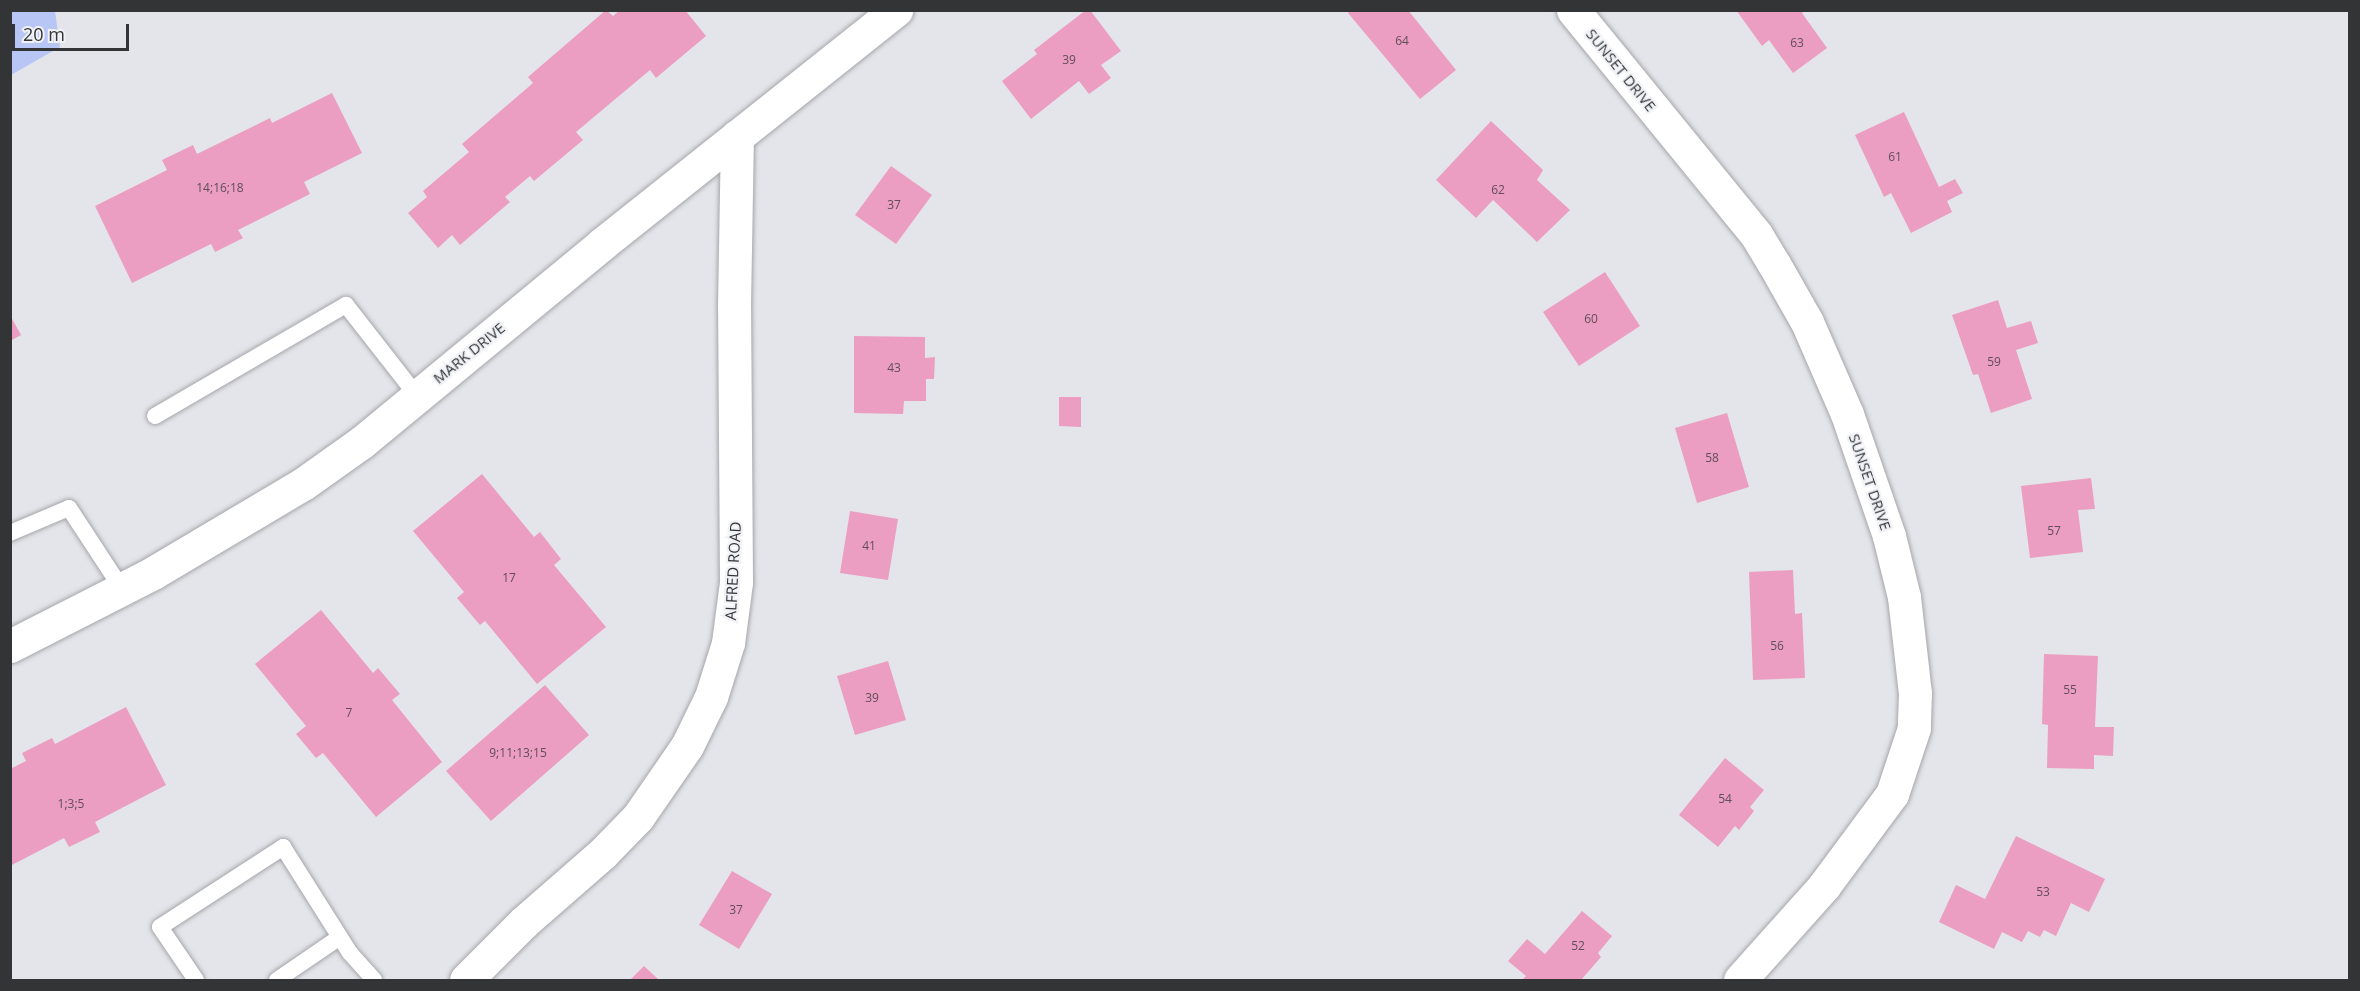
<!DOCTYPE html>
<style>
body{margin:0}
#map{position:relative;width:2360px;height:991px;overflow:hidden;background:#e4e5ea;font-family:"Open Sans",sans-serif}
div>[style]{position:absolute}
.green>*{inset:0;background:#b8c6f5}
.building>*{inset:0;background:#eb9ec1}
.roads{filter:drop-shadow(0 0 2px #a5a6ab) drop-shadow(0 0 2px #a5a6ab)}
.service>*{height:16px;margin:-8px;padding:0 8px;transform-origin:8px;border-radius:8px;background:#fff}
.minor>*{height:33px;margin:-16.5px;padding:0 16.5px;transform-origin:16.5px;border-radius:16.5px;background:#fff}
span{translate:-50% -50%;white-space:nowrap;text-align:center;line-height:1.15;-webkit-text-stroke:4.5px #f1f2f7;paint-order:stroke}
.number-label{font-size:12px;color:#614e59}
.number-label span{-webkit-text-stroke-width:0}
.street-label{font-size:15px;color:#333436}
.frame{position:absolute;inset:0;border:12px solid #333436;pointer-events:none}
.scale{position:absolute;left:12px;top:24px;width:117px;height:27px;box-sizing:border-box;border:3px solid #333436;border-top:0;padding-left:8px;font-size:18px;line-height:21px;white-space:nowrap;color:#333436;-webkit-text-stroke:4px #f1f2f7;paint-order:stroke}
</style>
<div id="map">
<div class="green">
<div style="clip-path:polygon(11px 10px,55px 11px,60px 47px,11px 75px)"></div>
</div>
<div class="building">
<div style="clip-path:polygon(606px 10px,613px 16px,620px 10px,685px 10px,706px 36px,656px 78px,650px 70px,576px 132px,583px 140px,534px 181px,530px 176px,505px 197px,510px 202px,460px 245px,452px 235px,438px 248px,408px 213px,427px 197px,423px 191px,469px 152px,462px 144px,533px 83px,528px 77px)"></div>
<div style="clip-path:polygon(1086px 10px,1090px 10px,1121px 51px,1101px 65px,1111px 78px,1089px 94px,1079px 81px,1031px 119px,1002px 81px,1037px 54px,1034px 50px)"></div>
<div style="clip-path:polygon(1351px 10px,1408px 10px,1456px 70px,1420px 99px,1348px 13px)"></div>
<div style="clip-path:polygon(1736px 10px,1805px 10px,1802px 13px,1827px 48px,1793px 73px,1769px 40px,1762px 46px)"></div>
<div style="clip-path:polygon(332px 93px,362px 153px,304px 182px,310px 194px,238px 230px,243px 238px,215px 252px,211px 244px,132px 283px,95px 206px,167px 170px,162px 160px,193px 145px,197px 154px,270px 118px,272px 123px)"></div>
<div style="clip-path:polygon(1904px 112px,1939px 187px,1955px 179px,1963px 193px,1947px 201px,1952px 212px,1911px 233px,1891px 193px,1884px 197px,1855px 135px)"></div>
<div style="clip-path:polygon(1491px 121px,1543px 170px,1537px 180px,1570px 210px,1537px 242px,1493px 200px,1476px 218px,1436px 180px)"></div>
<div style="clip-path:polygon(891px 166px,932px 195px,896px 244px,855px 215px)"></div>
<div style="clip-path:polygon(1605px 272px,1640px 326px,1579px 366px,1543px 312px)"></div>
<div style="clip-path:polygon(1998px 300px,2007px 328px,2031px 321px,2038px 343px,2016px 350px,2032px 399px,1991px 413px,1978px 374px,1973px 375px,1952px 315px)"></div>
<div style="clip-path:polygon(10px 315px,21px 335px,10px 341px)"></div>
<div style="clip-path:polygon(854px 336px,925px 337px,925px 358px,935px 357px,934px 379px,926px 379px,926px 401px,904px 401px,903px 414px,854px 413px)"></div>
<div style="clip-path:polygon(1059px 397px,1081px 397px,1081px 427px,1059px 426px)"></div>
<div style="clip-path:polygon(1727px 413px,1749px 487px,1697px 503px,1675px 428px)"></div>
<div style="clip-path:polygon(482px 474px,534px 537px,540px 532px,561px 559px,554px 565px,606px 627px,537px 684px,485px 621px,480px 625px,457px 598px,464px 592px,413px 531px)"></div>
<div style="clip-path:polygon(2091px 478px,2095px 509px,2078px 510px,2083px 552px,2030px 558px,2021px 486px)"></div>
<div style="clip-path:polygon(850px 511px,898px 519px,888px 580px,840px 573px)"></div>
<div style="clip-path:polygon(1793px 570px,1795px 614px,1802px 613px,1805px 678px,1753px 680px,1749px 572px)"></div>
<div style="clip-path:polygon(321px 610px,373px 673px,378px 668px,400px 694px,392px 700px,442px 762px,376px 817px,323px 753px,316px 758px,296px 734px,306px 726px,255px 664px)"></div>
<div style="clip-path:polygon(2044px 654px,2098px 656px,2095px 727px,2114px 727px,2113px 756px,2094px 755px,2094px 769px,2047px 768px,2048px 725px,2042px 724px)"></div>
<div style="clip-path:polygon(888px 661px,906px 720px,855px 735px,837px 676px)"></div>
<div style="clip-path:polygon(545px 685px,589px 735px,491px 821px,446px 771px)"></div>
<div style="clip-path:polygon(126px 707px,166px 785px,95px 822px,100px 832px,69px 847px,64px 838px,10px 866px,10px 769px,26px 761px,22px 753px,52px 738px,55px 744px)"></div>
<div style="clip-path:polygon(1725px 758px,1764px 790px,1750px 807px,1754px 811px,1739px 830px,1735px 826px,1718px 847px,1679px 815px)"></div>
<div style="clip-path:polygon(2016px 836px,2105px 879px,2089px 912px,2071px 903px,2056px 936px,2044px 930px,2040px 937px,2028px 931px,2022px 942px,2002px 932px,1994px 949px,1939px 922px,1956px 885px,1985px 899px)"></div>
<div style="clip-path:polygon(732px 871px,772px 894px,739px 949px,699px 925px)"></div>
<div style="clip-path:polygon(1582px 911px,1612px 936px,1598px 953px,1601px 957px,1581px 980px,1522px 980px,1526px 976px,1508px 961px,1527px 939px,1545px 954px)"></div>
<div style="clip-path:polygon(644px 966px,659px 980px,630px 980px)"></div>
</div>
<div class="roads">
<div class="service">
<div style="left:155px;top:416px;width:221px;rotate:-30.2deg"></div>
<div style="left:346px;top:305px;width:115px;rotate:52deg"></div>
<div style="left:10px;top:533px;width:64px;rotate:-23deg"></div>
<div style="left:69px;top:508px;width:97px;rotate:56.8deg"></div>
<div style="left:196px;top:980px;width:64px;rotate:-124.2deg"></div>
<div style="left:160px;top:927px;width:147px;rotate:-33deg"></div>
<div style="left:283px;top:847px;width:125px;rotate:57.7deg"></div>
<div style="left:350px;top:953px;width:36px;rotate:48deg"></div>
<div style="left:277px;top:980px;width:76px;rotate:-34.3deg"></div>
</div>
<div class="minor">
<div style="left:1573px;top:10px;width:291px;rotate:50.8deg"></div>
<div style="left:1757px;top:236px;width:33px;rotate:59deg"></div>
<div style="left:1774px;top:264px;width:67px;rotate:60.4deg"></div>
<div style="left:1807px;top:322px;width:100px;rotate:66.5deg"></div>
<div style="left:1847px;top:414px;width:129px;rotate:71deg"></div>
<div style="left:1889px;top:536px;width:63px;rotate:76.2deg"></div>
<div style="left:1904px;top:597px;width:97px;rotate:83.5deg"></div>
<div style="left:1915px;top:693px;width:35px;rotate:92deg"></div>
<div style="left:1914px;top:728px;width:70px;rotate:108.4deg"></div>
<div style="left:1892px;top:794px;width:114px;rotate:126.5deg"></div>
<div style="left:1824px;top:886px;width:126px;rotate:131.8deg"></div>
<div style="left:10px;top:646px;width:161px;rotate:-27deg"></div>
<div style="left:153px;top:573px;width:174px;rotate:-30.7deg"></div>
<div style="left:303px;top:484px;width:72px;rotate:-35.4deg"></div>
<div style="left:362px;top:442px;width:311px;rotate:-39.5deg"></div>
<div style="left:602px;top:244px;width:376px;rotate:-38.5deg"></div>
<div style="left:466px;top:980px;width:82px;rotate:-45deg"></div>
<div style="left:524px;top:922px;width:103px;rotate:-41.1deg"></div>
<div style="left:602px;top:854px;width:52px;rotate:-45.8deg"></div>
<div style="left:638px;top:817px;width:86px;rotate:-55.4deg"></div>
<div style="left:687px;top:746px;width:55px;rotate:-63.9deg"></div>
<div style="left:711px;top:697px;width:57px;rotate:-72.5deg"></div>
<div style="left:728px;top:643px;width:62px;rotate:-82.5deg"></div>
<div style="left:736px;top:582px;width:276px;rotate:-90.4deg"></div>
<div style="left:734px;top:306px;width:170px;rotate:-89deg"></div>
</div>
</div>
<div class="number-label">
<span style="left:1402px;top:41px">64</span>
<span style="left:1797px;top:43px">63</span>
<span style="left:1069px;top:60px">39</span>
<span style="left:1895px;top:157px">61</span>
<span style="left:220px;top:188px">14;16;18</span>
<span style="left:1498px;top:190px">62</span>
<span style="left:894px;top:205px">37</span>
<span style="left:1591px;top:319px">60</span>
<span style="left:1994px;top:362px">59</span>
<span style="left:894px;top:368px">43</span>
<span style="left:1712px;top:458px">58</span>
<span style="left:2054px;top:531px">57</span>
<span style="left:869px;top:546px">41</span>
<span style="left:509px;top:578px">17</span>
<span style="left:1777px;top:646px">56</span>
<span style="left:2070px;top:690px">55</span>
<span style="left:872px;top:698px">39</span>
<span style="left:349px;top:713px">7</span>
<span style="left:518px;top:753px">9;11;13;15</span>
<span style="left:1725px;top:799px">54</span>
<span style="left:71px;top:804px">1;3;5</span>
<span style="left:2043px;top:892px">53</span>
<span style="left:736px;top:910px">37</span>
<span style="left:1578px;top:946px">52</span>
</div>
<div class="street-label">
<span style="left:1621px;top:70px;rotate:51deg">SUNSET DRIVE</span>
<span style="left:469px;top:353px;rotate:-39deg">MARK DRIVE</span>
<span style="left:1870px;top:482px;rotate:71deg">SUNSET DRIVE</span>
<span style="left:733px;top:571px;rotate:-87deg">ALFRED ROAD</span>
</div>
<div class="frame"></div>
<div class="scale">20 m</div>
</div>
